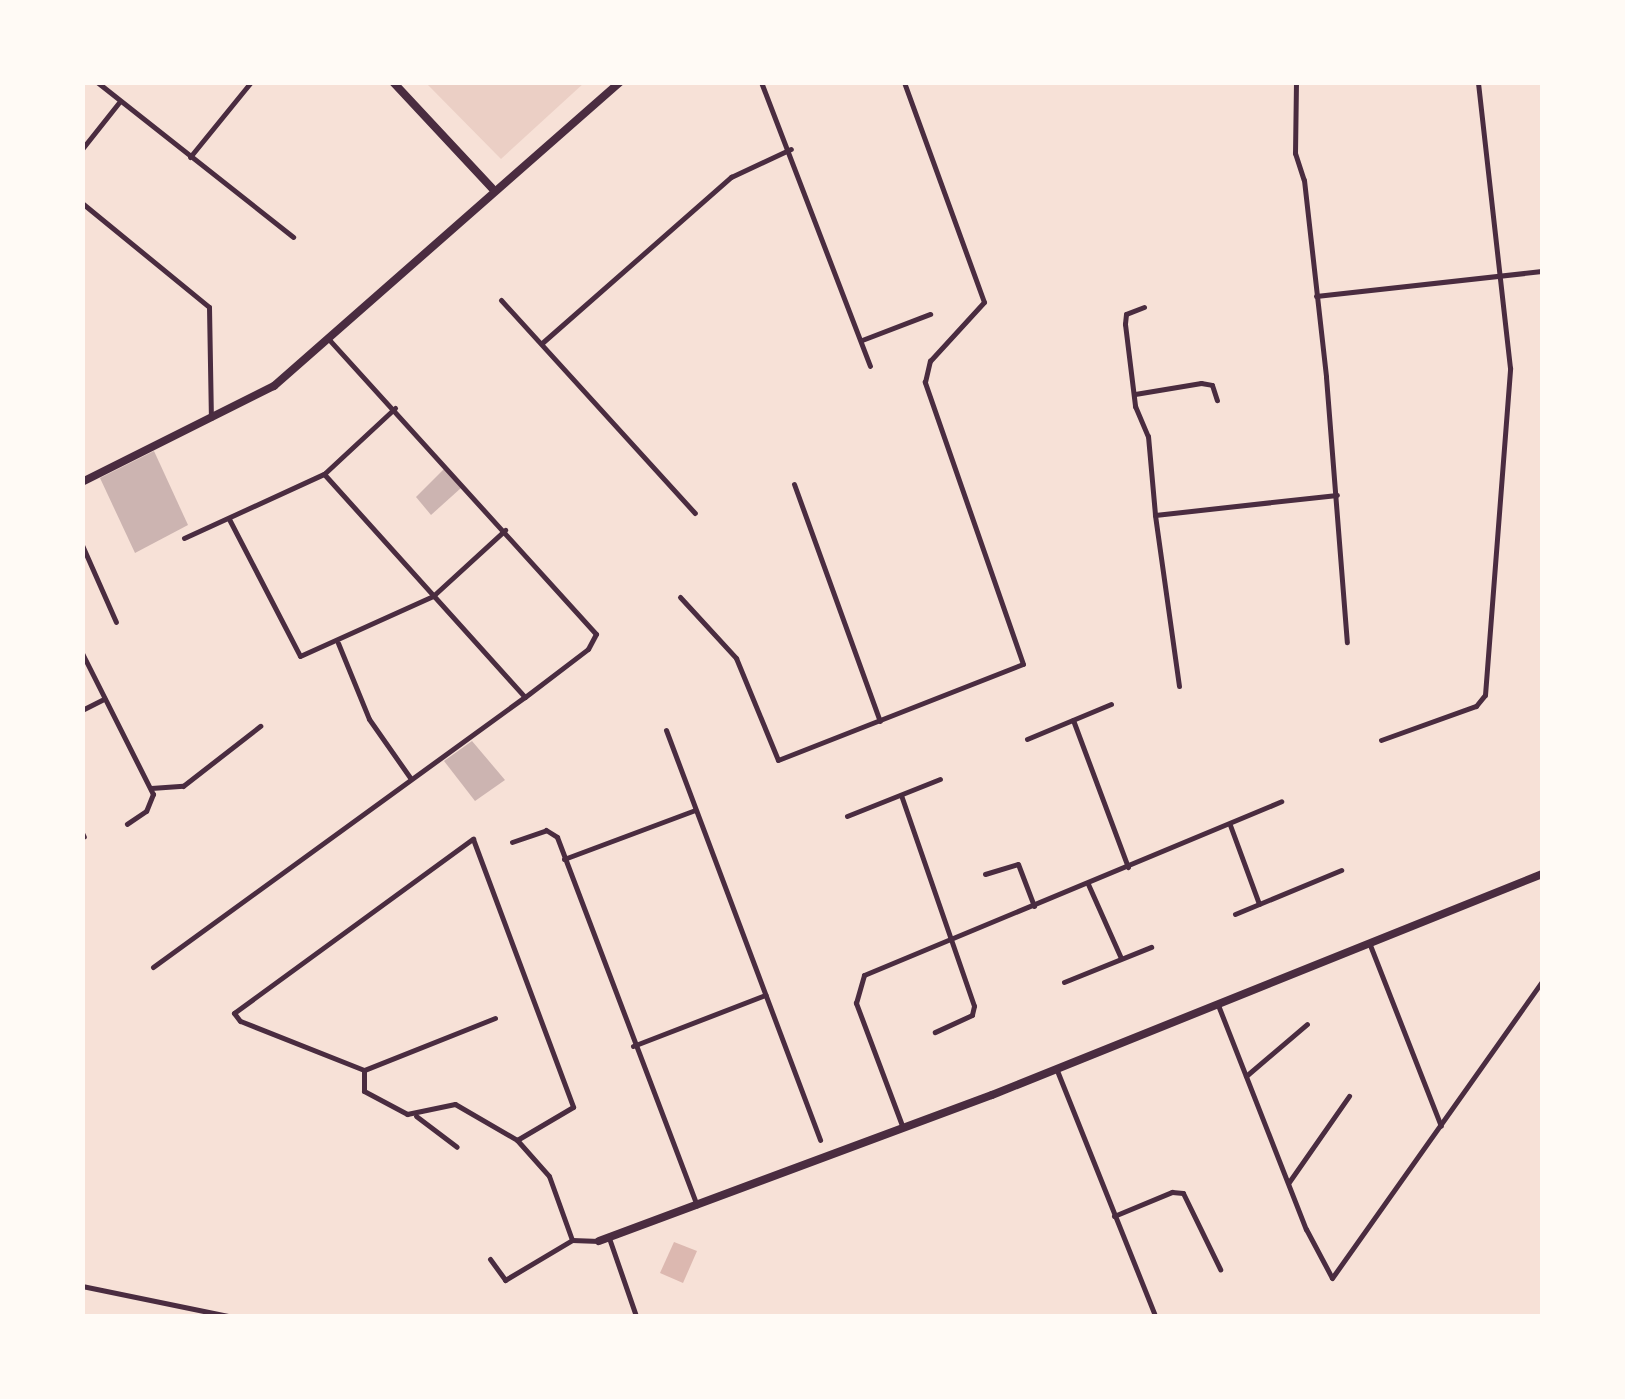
<!DOCTYPE html>
<style>
body{margin:0}
#map{position:relative;width:1625px;height:1399px;overflow:hidden;background:#f7e1d7;font-family:"Fira Sans Condensed",sans-serif}
div>[style]{position:absolute}
.green>*{inset:0;background:#ebcfc5}
.water>*{inset:0;background:#dcb8b0}
.building>*{inset:0;background:#ccb4b1}
.minor>*{height:5px;margin:-2.5px;padding:0 2.5px;transform-origin:2.5px;border-radius:2.5px;background:#4a2c40}
.secondary>*{height:8px;margin:-4px;padding:0 4px;transform-origin:4px;border-radius:4px;background:#4a2c40}
span{translate:-50% -50%;white-space:nowrap;text-align:center;line-height:1.15;-webkit-text-stroke:8px #fffaf5;paint-order:stroke}
.frame{position:absolute;inset:0;border:85px solid #fffaf5;pointer-events:none}
</style>
<div id="map">
<div class="green">
<div style="clip-path:polygon(426px 83px,584px 83px,501px 159px)"></div>
</div>
<div class="water">
<div style="clip-path:polygon(674px 1242px,697px 1251px,683px 1283px,660px 1273px)"></div>
</div>
<div class="building">
<div style="clip-path:polygon(154px 451px,188px 525px,135px 553px,100px 478px)"></div>
<div style="clip-path:polygon(444px 469px,461px 488px,431px 515px,416px 497px)"></div>
<div style="clip-path:polygon(472px 741px,505px 780px,475px 801px,444px 761px)"></div>
</div>
<div class="minor">
<div style="left:97px;top:82px;width:250px;rotate:38.3deg"></div>
<div style="left:761px;top:82px;width:304px;rotate:69deg"></div>
<div style="left:1296px;top:82px;width:71px;rotate:90.8deg"></div>
<div style="left:1295px;top:153px;width:28px;rotate:72deg"></div>
<div style="left:1304px;top:180px;width:198px;rotate:83.6deg"></div>
<div style="left:1326px;top:377px;width:266px;rotate:85.5deg"></div>
<div style="left:82px;top:149px;width:61px;rotate:-51.6deg"></div>
<div style="left:190px;top:157px;width:97px;rotate:-50.9deg"></div>
<div style="left:82px;top:203px;width:164px;rotate:39.3deg"></div>
<div style="left:209px;top:307px;width:111px;rotate:89deg"></div>
<div style="left:1316px;top:296px;width:227px;rotate:-6.3deg"></div>
<div style="left:501px;top:300px;width:288px;rotate:47.7deg"></div>
<div style="left:1144px;top:307px;width:19px;rotate:159deg"></div>
<div style="left:1126px;top:314px;width:10px;rotate:96deg"></div>
<div style="left:1125px;top:324px;width:83px;rotate:83deg"></div>
<div style="left:1135px;top:406px;width:33px;rotate:67deg"></div>
<div style="left:1148px;top:436px;width:79px;rotate:84.9deg"></div>
<div style="left:862px;top:340px;width:73px;rotate:-20.9deg"></div>
<div style="left:542px;top:343px;width:252px;rotate:-41.3deg"></div>
<div style="left:731px;top:177px;width:66px;rotate:-25deg"></div>
<div style="left:1135px;top:394px;width:67px;rotate:-9.5deg"></div>
<div style="left:1201px;top:383px;width:11px;rotate:10deg"></div>
<div style="left:1212px;top:385px;width:16px;rotate:72deg"></div>
<div style="left:324px;top:474px;width:300px;rotate:48deg"></div>
<div style="left:794px;top:484px;width:252px;rotate:70.1deg"></div>
<div style="left:229px;top:519px;width:154px;rotate:62.6deg"></div>
<div style="left:300px;top:656px;width:146px;rotate:-24.3deg"></div>
<div style="left:433px;top:596px;width:98px;rotate:-42.5deg"></div>
<div style="left:184px;top:538px;width:154px;rotate:-24.6deg"></div>
<div style="left:324px;top:474px;width:97px;rotate:-42.9deg"></div>
<div style="left:82px;top:545px;width:84px;rotate:66.2deg"></div>
<div style="left:680px;top:597px;width:83px;rotate:47.4deg"></div>
<div style="left:736px;top:658px;width:110px;rotate:67.6deg"></div>
<div style="left:778px;top:760px;width:263px;rotate:-21.4deg"></div>
<div style="left:1023px;top:664px;width:299px;rotate:-109.2deg"></div>
<div style="left:925px;top:382px;width:22px;rotate:-77deg"></div>
<div style="left:930px;top:361px;width:80px;rotate:-47.5deg"></div>
<div style="left:984px;top:302px;width:234px;rotate:-110deg"></div>
<div style="left:338px;top:643px;width:82px;rotate:67.8deg"></div>
<div style="left:369px;top:719px;width:73px;rotate:55deg"></div>
<div style="left:82px;top:653px;width:158px;rotate:63.3deg"></div>
<div style="left:153px;top:794px;width:18px;rotate:112deg"></div>
<div style="left:146px;top:811px;width:23px;rotate:146deg"></div>
<div style="left:1179px;top:686px;width:173px;rotate:-98deg"></div>
<div style="left:1155px;top:515px;width:183px;rotate:-6.3deg"></div>
<div style="left:82px;top:710px;width:25px;rotate:-27deg"></div>
<div style="left:1073px;top:720px;width:157px;rotate:69.5deg"></div>
<div style="left:666px;top:730px;width:438px;rotate:69.4deg"></div>
<div style="left:1027px;top:739px;width:91px;rotate:-22.6deg"></div>
<div style="left:1381px;top:740px;width:101px;rotate:-19.7deg"></div>
<div style="left:1476px;top:706px;width:14px;rotate:-51deg"></div>
<div style="left:1485px;top:695px;width:328px;rotate:-85.6deg"></div>
<div style="left:1510px;top:368px;width:288px;rotate:-96.4deg"></div>
<div style="left:151px;top:788px;width:32px;rotate:-4deg"></div>
<div style="left:183px;top:786px;width:98px;rotate:-37.9deg"></div>
<div style="left:901px;top:795px;width:223px;rotate:70.9deg"></div>
<div style="left:974px;top:1006px;width:9px;rotate:103deg"></div>
<div style="left:972px;top:1015px;width:41px;rotate:155.3deg"></div>
<div style="left:847px;top:816px;width:100px;rotate:-21.7deg"></div>
<div style="left:1230px;top:825px;width:84px;rotate:69.8deg"></div>
<div style="left:82px;top:833px;width:4px;rotate:63deg"></div>
<div style="left:512px;top:842px;width:36px;rotate:-19deg"></div>
<div style="left:546px;top:830px;width:13px;rotate:32deg"></div>
<div style="left:557px;top:837px;width:394px;rotate:69.2deg"></div>
<div style="left:564px;top:859px;width:140px;rotate:-20.5deg"></div>
<div style="left:985px;top:874px;width:34px;rotate:-17deg"></div>
<div style="left:1018px;top:864px;width:45px;rotate:69.1deg"></div>
<div style="left:1088px;top:884px;width:81px;rotate:66deg"></div>
<div style="left:1235px;top:914px;width:115px;rotate:-22.5deg"></div>
<div style="left:1370px;top:945px;width:194px;rotate:68.6deg"></div>
<div style="left:153px;top:967px;width:460px;rotate:-36deg"></div>
<div style="left:525px;top:697px;width:79px;rotate:-37.3deg"></div>
<div style="left:588px;top:649px;width:17px;rotate:-62deg"></div>
<div style="left:596px;top:634px;width:397px;rotate:-132.2deg"></div>
<div style="left:1064px;top:982px;width:94px;rotate:-21.9deg"></div>
<div style="left:1218px;top:1005px;width:241px;rotate:68.6deg"></div>
<div style="left:1306px;top:1229px;width:55px;rotate:62deg"></div>
<div style="left:1332px;top:1278px;width:364px;rotate:-54.7deg"></div>
<div style="left:495px;top:1018px;width:141px;rotate:158.3deg"></div>
<div style="left:364px;top:1070px;width:133px;rotate:-158.4deg"></div>
<div style="left:240px;top:1021px;width:10px;rotate:-127deg"></div>
<div style="left:234px;top:1013px;width:296px;rotate:-36.1deg"></div>
<div style="left:473px;top:839px;width:286px;rotate:69.5deg"></div>
<div style="left:573px;top:1107px;width:65px;rotate:149.5deg"></div>
<div style="left:633px;top:1046px;width:142px;rotate:-21.1deg"></div>
<div style="left:1056px;top:1068px;width:267px;rotate:68.2deg"></div>
<div style="left:364px;top:1070px;width:21px;rotate:90deg"></div>
<div style="left:364px;top:1091px;width:49px;rotate:28.1deg"></div>
<div style="left:407px;top:1114px;width:49px;rotate:-11.8deg"></div>
<div style="left:455px;top:1104px;width:72px;rotate:30.1deg"></div>
<div style="left:517px;top:1140px;width:48px;rotate:48.4deg"></div>
<div style="left:549px;top:1176px;width:68px;rotate:70.2deg"></div>
<div style="left:572px;top:1240px;width:27px;rotate:2deg"></div>
<div style="left:1246px;top:1076px;width:80px;rotate:-40.4deg"></div>
<div style="left:416px;top:1116px;width:51px;rotate:37.1deg"></div>
<div style="left:903px;top:1128px;width:134px;rotate:-110.6deg"></div>
<div style="left:856px;top:1003px;width:29px;rotate:-74deg"></div>
<div style="left:864px;top:975px;width:452px;rotate:-22.6deg"></div>
<div style="left:1289px;top:1182px;width:105px;rotate:-55.1deg"></div>
<div style="left:1114px;top:1216px;width:63px;rotate:-22.5deg"></div>
<div style="left:1172px;top:1192px;width:11px;rotate:5deg"></div>
<div style="left:1183px;top:1193px;width:85px;rotate:64deg"></div>
<div style="left:609px;top:1238px;width:83px;rotate:70.9deg"></div>
<div style="left:490px;top:1259px;width:26px;rotate:54deg"></div>
<div style="left:505px;top:1280px;width:78px;rotate:-30.8deg"></div>
<div style="left:82px;top:1286px;width:149px;rotate:11.6deg"></div>
</div>
<div class="secondary">
<div style="left:393px;top:82px;width:145px;rotate:47deg"></div>
<div style="left:82px;top:482px;width:215px;rotate:-26.6deg"></div>
<div style="left:274px;top:386px;width:461px;rotate:-41.3deg"></div>
<div style="left:599px;top:1241px;width:419px;rotate:-20.4deg"></div>
<div style="left:992px;top:1095px;width:593px;rotate:-21.89deg"></div>
</div>
<div class="frame"></div>
</div>
